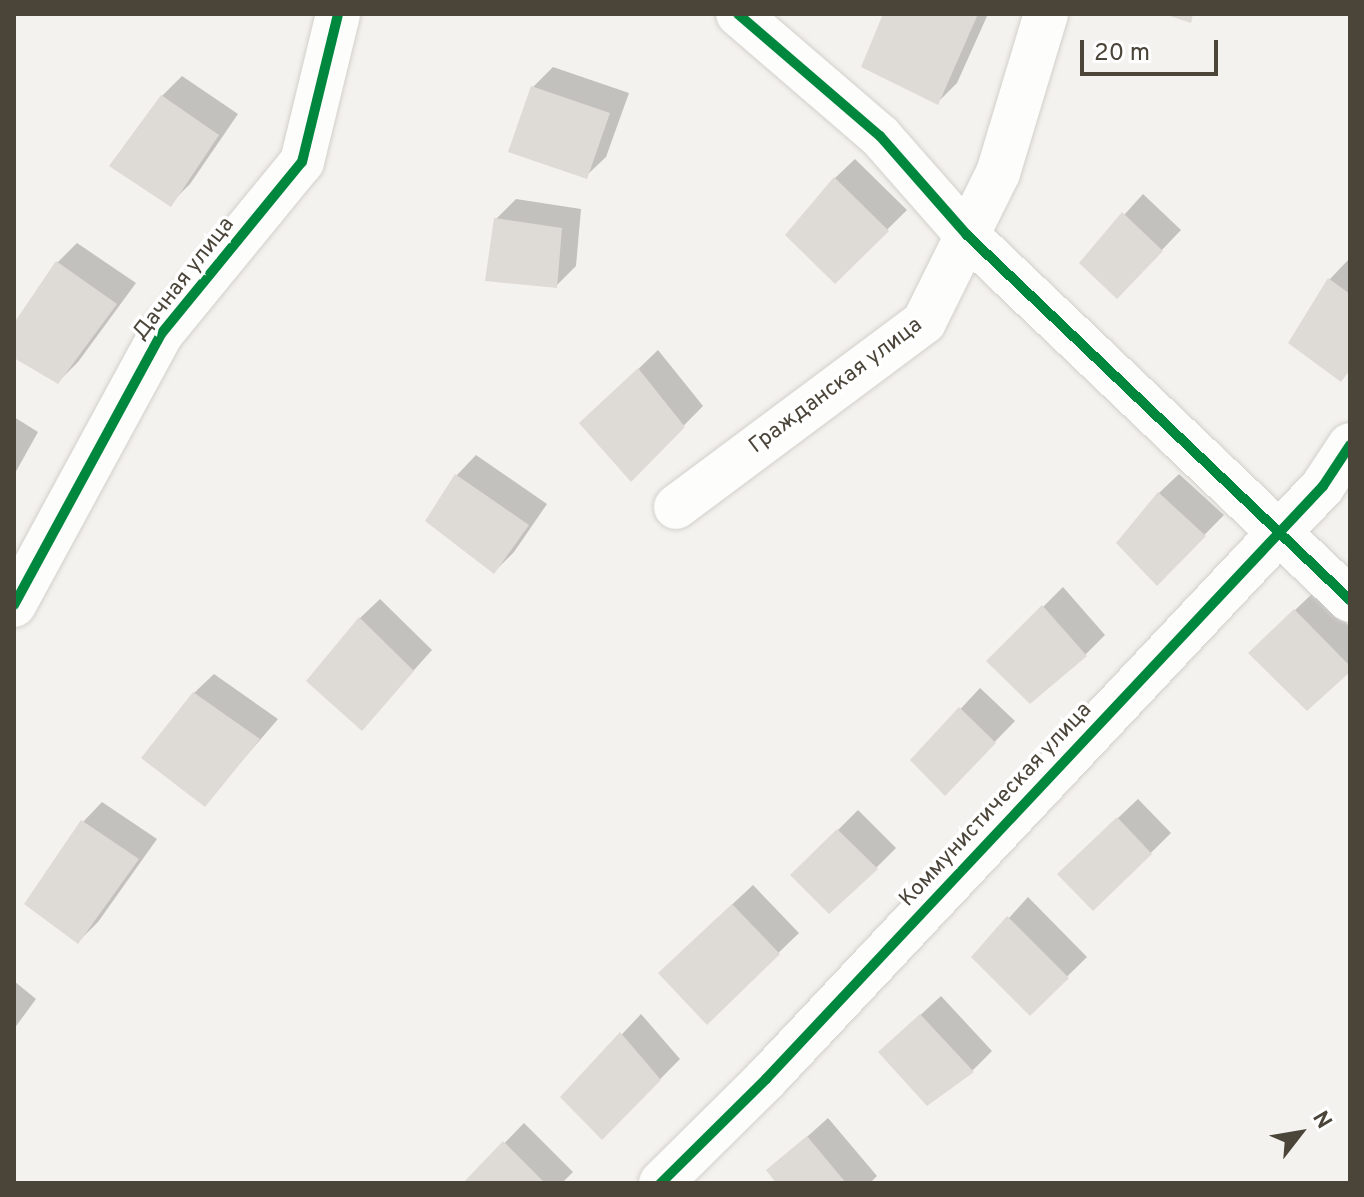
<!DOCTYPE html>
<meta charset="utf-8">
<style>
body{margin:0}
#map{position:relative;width:1364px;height:1197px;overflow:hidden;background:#f4f2ee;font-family:Overpass,sans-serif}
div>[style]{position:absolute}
.shadow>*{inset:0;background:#0003}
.building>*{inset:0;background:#dedbd6}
.roads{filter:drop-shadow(0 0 2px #d2d0cb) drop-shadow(0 0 2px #d2d0cb)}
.minor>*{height:44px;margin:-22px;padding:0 22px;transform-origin:22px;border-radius:22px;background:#fdfdfc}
.cycleway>*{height:10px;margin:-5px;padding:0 5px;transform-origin:5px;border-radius:5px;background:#00873e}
span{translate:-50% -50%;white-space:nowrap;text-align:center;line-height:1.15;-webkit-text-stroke:7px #fff;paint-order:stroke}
.street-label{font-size:22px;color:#4b4439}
.frame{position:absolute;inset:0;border:16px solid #4b4439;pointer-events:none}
.north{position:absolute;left:1260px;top:1093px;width:80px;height:80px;-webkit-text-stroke:6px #fff;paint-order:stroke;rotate:59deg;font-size:22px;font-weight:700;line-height:32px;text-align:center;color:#4b4439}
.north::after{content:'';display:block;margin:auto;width:28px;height:36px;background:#4b4439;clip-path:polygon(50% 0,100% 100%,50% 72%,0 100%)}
.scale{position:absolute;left:1080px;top:40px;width:138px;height:36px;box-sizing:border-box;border:4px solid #4b4439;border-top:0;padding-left:10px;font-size:24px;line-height:28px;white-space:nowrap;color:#4b4439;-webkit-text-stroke:6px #fff;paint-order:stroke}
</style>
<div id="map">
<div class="shadow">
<div style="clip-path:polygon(885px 14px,988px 14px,957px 83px,937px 103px)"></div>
<div style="clip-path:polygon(553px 67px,629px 93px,606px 157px,586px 176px,533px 87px)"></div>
<div style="clip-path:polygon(182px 76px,238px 114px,190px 184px,170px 204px,162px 96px)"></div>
<div style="clip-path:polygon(855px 159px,907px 210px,835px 281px,835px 178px)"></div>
<div style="clip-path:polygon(1143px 194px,1181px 230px,1137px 276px,1081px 263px)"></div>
<div style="clip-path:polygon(516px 199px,581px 209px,576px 266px,556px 286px,496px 219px)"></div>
<div style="clip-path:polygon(77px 243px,136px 283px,78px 362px,58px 382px,14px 355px,14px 327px,58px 262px)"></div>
<div style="clip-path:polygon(1349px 259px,1350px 370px,1341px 379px,1291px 343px,1330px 279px)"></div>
<div style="clip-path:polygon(658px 350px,703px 406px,631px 479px,602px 404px)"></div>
<div style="clip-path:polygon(14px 417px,38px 432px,14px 475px)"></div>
<div style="clip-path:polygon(476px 455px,547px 504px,514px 552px,494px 572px,427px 520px,457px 475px)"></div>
<div style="clip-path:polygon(1179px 474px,1224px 515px,1157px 583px,1159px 493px)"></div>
<div style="clip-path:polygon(1063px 587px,1105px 635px,1085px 655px,989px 661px)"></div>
<div style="clip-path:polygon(1315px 591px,1350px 627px,1350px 669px,1271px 633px)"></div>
<div style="clip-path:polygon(380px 599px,432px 650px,362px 728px,360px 618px)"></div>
<div style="clip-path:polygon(214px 674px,278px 719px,205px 804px,194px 693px)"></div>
<div style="clip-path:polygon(980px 688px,1015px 721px,945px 793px,913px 760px)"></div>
<div style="clip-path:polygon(1138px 799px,1171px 833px,1094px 909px,1080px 854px)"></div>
<div style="clip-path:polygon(102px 802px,157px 839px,98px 922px,78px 942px,83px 822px)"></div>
<div style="clip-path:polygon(858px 810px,896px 848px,876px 868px,793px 875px)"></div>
<div style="clip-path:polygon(753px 885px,799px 933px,707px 1022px,680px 953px)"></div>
<div style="clip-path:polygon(1028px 897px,1087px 957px,1030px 1013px,974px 957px)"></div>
<div style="clip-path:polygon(14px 981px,36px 999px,14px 1029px)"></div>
<div style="clip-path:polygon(941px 996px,992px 1051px,972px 1071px,901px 1033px)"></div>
<div style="clip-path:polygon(641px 1014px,680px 1059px,602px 1138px,563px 1097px)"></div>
<div style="clip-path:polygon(828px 1118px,877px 1176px,870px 1183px,779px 1183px,769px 1171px)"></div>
<div style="clip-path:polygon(524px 1123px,573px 1172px,562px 1183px,466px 1183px)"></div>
</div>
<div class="building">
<div style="clip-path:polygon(883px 14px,978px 14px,938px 105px,861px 67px)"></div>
<div style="clip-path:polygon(1164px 14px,1193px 14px,1191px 23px)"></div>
<div style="clip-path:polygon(531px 86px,610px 113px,587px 179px,508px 152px)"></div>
<div style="clip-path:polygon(161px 95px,219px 135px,171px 207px,109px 166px)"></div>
<div style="clip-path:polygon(834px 177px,889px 231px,835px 284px,785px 235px)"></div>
<div style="clip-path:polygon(1122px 212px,1163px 251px,1117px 299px,1079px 263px)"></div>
<div style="clip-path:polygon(494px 218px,562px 228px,557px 288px,485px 281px)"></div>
<div style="clip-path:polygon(56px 261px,117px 304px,58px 384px,14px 358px,14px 323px)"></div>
<div style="clip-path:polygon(1328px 278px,1350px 294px,1350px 370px,1341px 382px,1288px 343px)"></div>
<div style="clip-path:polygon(638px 368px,685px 427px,631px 482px,579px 423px)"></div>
<div style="clip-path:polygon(455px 474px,529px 525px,494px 574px,425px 521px)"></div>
<div style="clip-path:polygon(1158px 492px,1206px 536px,1157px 586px,1116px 543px)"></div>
<div style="clip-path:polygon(1042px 605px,1087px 656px,1030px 704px,986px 661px)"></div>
<div style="clip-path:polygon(1294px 609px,1350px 666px,1350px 672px,1307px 711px,1248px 653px)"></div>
<div style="clip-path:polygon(359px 617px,414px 671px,362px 731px,306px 681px)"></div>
<div style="clip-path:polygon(193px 692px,260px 739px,205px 807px,141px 758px)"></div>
<div style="clip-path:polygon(959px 707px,996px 743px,945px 796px,910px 760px)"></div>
<div style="clip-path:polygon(1117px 817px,1152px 854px,1093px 911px,1057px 874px)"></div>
<div style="clip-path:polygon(81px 820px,139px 859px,78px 944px,24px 904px)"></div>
<div style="clip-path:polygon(837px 829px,878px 869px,829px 914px,790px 875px)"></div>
<div style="clip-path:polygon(732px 904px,780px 954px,707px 1025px,658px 973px)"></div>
<div style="clip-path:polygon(1007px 916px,1069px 978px,1030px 1016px,971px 957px)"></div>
<div style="clip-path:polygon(920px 1014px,974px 1072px,927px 1106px,878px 1052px)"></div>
<div style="clip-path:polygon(620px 1032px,661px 1080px,602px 1140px,560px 1097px)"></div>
<div style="clip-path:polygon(807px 1136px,846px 1183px,776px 1183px,766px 1170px)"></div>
<div style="clip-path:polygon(503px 1141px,545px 1183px,463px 1183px)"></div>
</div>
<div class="roads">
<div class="minor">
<div style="left:738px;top:14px;width:187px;rotate:40.7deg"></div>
<div style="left:880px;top:136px;width:132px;rotate:48.7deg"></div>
<div style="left:967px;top:235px;width:529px;rotate:43.62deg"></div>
<div style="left:676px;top:507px;width:309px;rotate:-36.7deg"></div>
<div style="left:924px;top:322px;width:166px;rotate:-63.6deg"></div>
<div style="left:998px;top:173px;width:166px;rotate:-73.2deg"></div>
<div style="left:14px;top:605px;width:308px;rotate:-61.5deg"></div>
<div style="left:161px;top:334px;width:222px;rotate:-50.7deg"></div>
<div style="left:302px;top:162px;width:152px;rotate:-76.3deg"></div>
<div style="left:661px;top:1183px;width:148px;rotate:-44.7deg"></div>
<div style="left:766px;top:1079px;width:814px;rotate:-46.79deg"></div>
<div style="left:1323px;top:486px;width:49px;rotate:-56.6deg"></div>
</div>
</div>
<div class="cycleway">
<div style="left:738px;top:14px;width:187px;rotate:40.7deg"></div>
<div style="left:880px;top:136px;width:132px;rotate:48.7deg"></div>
<div style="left:967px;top:235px;width:529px;rotate:43.62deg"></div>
<div style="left:14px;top:605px;width:308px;rotate:-61.5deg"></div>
<div style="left:161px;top:334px;width:222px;rotate:-50.7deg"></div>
<div style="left:302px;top:162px;width:152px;rotate:-76.3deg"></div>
<div style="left:661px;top:1183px;width:148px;rotate:-44.7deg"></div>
<div style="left:766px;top:1079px;width:814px;rotate:-46.79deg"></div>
<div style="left:1323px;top:486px;width:49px;rotate:-56.6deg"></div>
</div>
<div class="street-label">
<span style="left:184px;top:279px;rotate:-52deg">Дачная улица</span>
<span style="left:836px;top:386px;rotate:-37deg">Гражданская улица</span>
<span style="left:996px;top:805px;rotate:-47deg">Коммунистическая улица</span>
</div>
<div class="frame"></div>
<div class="north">N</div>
<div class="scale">20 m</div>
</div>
